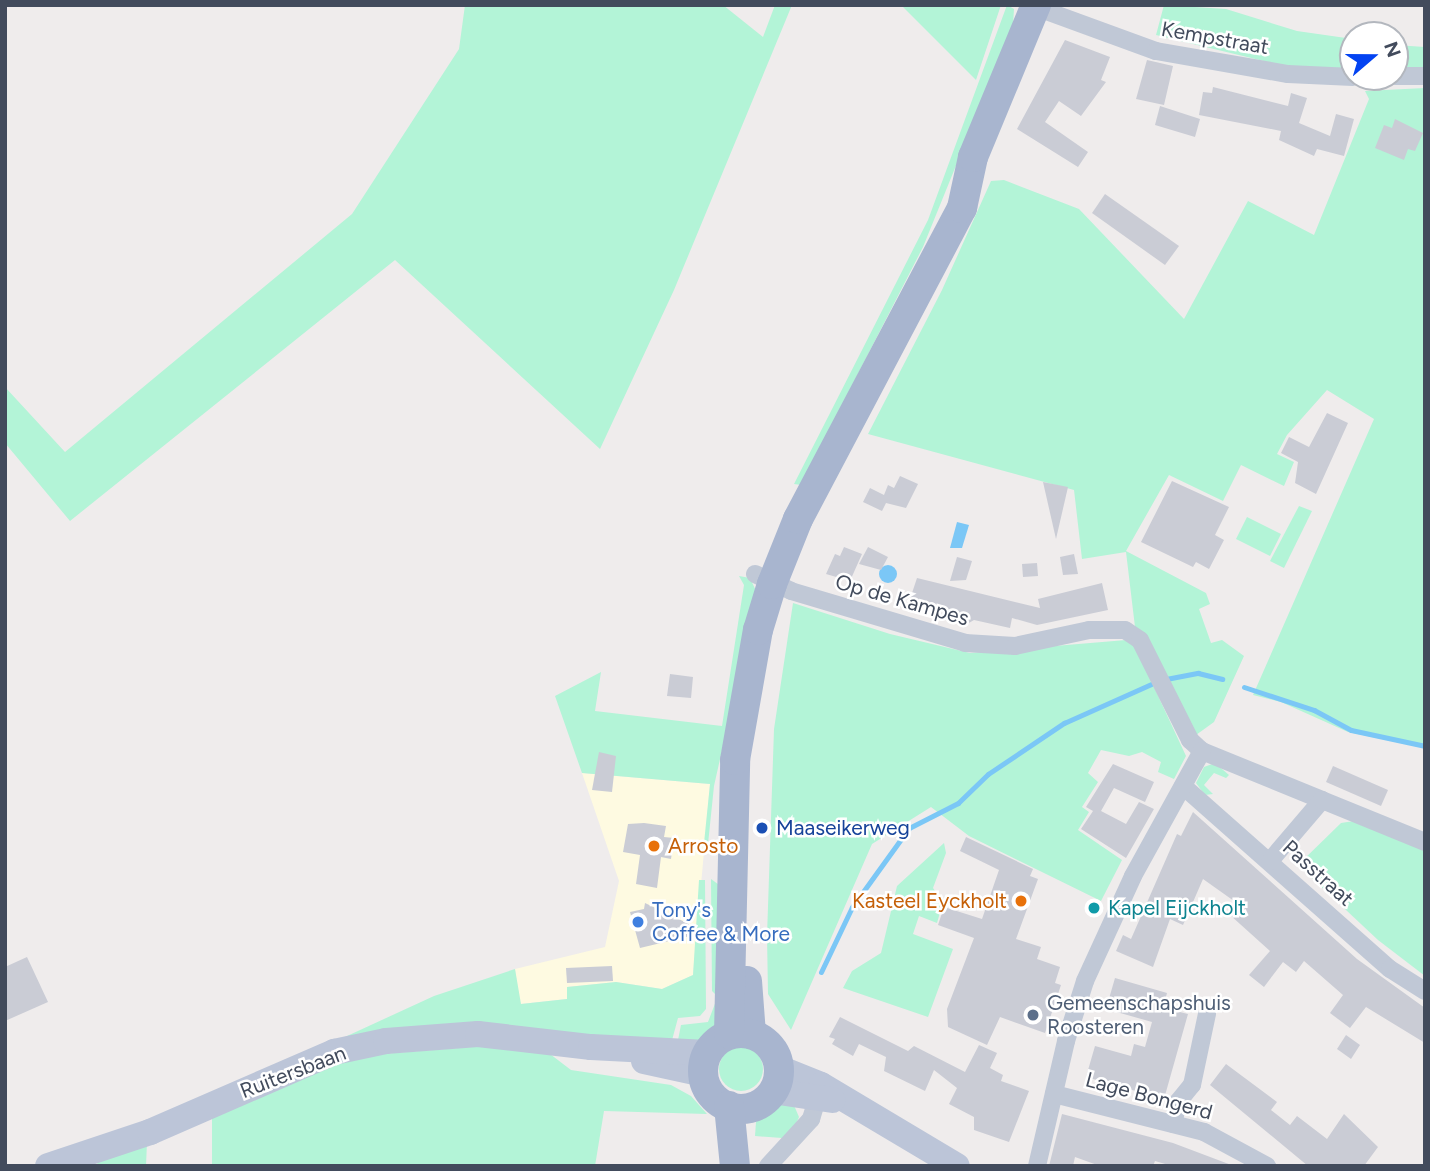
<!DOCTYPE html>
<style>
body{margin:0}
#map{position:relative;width:1430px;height:1171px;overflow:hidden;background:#efecec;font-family:Figtree,sans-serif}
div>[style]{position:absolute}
.commercial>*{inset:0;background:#fefae1}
.green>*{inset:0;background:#b3f4d7}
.round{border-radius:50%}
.water>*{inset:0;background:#7bc7f6}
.stream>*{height:5px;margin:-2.5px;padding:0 2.5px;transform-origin:2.5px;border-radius:2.5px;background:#7bc7f6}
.building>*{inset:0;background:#caccd5}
.street>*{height:18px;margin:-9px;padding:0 9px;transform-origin:9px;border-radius:9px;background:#c0c8d6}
.secondary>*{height:26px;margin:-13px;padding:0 13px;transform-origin:13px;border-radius:13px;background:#bcc5d8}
.primary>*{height:30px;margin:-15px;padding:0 15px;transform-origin:15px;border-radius:15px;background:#a8b5cf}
.primary>.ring{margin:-15px;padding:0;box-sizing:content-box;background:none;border:30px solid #a8b5cf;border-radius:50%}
.dots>*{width:19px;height:19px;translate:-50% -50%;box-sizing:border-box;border:4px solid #fff;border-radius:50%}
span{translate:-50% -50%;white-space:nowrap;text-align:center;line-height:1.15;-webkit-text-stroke:5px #fff;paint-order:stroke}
.street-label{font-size:21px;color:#424b5c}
.transit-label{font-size:21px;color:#164399}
.left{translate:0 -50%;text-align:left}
.food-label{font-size:21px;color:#c56008}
.right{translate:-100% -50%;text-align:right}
.culture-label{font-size:21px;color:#0d838f}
.shop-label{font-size:21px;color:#366cbe}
.service-label{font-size:21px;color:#4e5e75}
.frame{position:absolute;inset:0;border:7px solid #424b5c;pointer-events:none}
.north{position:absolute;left:1339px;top:21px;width:70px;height:70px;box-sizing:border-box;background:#fff;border:2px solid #b3b7be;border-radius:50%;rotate:70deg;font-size:19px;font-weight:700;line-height:28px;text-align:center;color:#424b5c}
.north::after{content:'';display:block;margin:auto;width:24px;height:32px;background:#0343f2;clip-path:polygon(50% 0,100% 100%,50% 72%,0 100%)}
</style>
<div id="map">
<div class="commercial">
<div style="clip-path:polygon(582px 773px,710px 784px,693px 975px,662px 989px,616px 982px,567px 987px,567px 999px,520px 1004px,515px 969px,605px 947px,619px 881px)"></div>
</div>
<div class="green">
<div style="clip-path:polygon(465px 5px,723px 5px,763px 37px,775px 5px,792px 5px,674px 290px,600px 449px,395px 260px,70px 521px,5px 443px,5px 387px,65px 452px,352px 214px,459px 49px)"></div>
<div style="clip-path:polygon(901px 5px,1001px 5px,976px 80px)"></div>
<div style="clip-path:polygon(1007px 5px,1014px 9px,1013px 25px,923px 247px,801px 485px,794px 484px,928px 220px)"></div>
<div style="clip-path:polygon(1164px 5px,1226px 9px,1297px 31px,1353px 39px,1353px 72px,1301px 70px,1156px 35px)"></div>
<div style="clip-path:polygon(1395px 45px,1425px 47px,1425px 70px,1395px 71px)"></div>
<div style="clip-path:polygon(1425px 88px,1425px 748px,1348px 732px,1281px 702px,1253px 695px,1374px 419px,1327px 390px,1287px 435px,1277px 454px,1294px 462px,1284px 486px,1241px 465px,1223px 501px,1169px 475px,1126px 551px,1206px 593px,1210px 604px,1199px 609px,1211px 643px,1222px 640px,1244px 656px,1214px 722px,1196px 735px,1135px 627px,1126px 552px,1082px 559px,1074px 490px,868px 434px,942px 290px,991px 181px,1004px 180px,1079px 209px,1184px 319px,1248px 201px,1314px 235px,1369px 99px,1365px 91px)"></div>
<div style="clip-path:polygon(1299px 506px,1312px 511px,1284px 568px,1270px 561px)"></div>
<div style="clip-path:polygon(1247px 517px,1281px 534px,1270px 556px,1236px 539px)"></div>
<div style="clip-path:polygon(739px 576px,750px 578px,757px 593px,714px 786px,708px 844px,704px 843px,710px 784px,582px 773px,555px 696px,601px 672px,595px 711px,722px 726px,744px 585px)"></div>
<div style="clip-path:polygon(793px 603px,890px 634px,970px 653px,1126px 640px,1134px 644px,1186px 756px,1174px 779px,1158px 772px,1161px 762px,1142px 752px,1129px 756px,1101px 750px,1088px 773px,1098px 782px,1082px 807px,1089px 812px,1078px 830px,1122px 860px,1101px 901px,969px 836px,931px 807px,872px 844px,791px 1030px,768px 994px,767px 936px,774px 729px)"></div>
<div style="clip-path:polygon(1215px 763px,1229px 775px,1226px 778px,1214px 773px,1204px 785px,1213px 794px,1205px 795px,1196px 783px,1204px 767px)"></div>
<div style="clip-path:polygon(1354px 821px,1425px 851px,1425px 976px,1378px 940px,1298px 865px,1341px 823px)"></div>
<div style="clip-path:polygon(944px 843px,946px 853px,933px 888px,943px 902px,937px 923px,919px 916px,913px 934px,953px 949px,928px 1017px,843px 988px,852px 971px,881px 953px,897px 886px)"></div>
<div style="clip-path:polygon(711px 879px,722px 887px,717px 996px,712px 991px)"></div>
<div style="clip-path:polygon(699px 880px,705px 880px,706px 1009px,700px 1016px,678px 1018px,671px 1044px,334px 1042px,434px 996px,515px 969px,521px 1004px,567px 999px,567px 987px,616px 982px,662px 989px,693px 975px)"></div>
<div style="clip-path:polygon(716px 1001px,715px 1032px,687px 1046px,677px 1045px,681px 1025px,708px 1022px)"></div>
<div style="clip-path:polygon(496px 1045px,550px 1054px,571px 1070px,671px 1085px,691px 1096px,707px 1114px,604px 1111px,595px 1166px,212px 1166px,212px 1117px,356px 1056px)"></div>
<div class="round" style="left:719px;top:1047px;width:44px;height:44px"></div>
<div style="clip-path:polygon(772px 1102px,793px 1103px,799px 1117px,795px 1126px,782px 1138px,755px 1136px,756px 1122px)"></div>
<div style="clip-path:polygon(147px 1142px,146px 1166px,97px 1166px,98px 1159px)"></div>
</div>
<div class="water">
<div style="clip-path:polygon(957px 522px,969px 525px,962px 548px,950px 548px)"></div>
<div class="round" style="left:879px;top:565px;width:18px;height:18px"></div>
</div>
<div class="stream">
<div style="left:1166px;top:679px;width:33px;rotate:-11deg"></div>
<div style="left:1198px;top:673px;width:25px;rotate:14deg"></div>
<div style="left:1244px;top:687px;width:74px;rotate:18.2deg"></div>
<div style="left:1314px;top:710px;width:42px;rotate:28.4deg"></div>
<div style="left:1351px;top:730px;width:76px;rotate:12.2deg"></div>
<div style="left:821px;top:972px;width:72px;rotate:-64.5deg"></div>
<div style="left:852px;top:907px;width:97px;rotate:-54.2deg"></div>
<div style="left:909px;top:828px;width:55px;rotate:-27deg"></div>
<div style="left:958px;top:803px;width:42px;rotate:-44deg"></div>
<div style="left:988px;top:774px;width:92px;rotate:-33.9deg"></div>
<div style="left:1064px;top:723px;width:95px;rotate:-24.1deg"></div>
</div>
<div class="building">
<div style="clip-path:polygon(1065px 40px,1110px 57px,1101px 80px,1106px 82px,1081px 116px,1059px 101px,1045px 122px,1088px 152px,1078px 167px,1017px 129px)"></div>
<div style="clip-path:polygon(1147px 60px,1173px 66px,1164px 105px,1136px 99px)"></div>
<div style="clip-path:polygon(1213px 87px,1288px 106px,1291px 93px,1307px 98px,1299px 123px,1330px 136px,1336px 114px,1354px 119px,1344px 156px,1317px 149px,1314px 156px,1279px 140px,1281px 131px,1199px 115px,1203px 92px,1212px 93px)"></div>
<div style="clip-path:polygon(1160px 106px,1200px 119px,1195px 137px,1155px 125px)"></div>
<div style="clip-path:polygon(1395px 119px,1423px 133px,1415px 151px,1408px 149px,1404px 160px,1375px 148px,1384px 125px,1392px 128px)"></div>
<div style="clip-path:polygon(1105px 194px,1179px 246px,1165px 265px,1092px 213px)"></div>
<div style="clip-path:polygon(1327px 413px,1348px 423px,1316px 494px,1295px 483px,1298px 462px,1281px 453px,1289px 437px,1309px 447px)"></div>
<div style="clip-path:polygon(900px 476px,918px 484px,906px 508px,886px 503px,882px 511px,863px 502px,870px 488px,884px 495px,888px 485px,894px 488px)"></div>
<div style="clip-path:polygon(1172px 481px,1229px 507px,1215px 535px,1224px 540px,1209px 569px,1196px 562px,1193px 567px,1141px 542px)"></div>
<div style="clip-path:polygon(1043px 482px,1068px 487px,1056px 539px)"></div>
<div style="clip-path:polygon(844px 547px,862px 554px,850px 581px,826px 574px,835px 554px,840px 556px)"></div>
<div style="clip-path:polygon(868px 547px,888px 557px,881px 570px,859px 564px)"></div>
<div style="clip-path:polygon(1074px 554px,1078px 574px,1063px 575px,1060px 557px)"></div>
<div style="clip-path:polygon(957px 557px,972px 561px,966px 580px,950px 581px)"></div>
<div style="clip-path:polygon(1037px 563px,1038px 576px,1023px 577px,1022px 564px)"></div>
<div style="clip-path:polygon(917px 578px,1040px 608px,1038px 599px,1102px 583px,1108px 610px,1037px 625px,1012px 618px,1010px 628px,974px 620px,962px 627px,965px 617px,909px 602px)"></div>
<div style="clip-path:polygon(670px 674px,693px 677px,691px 698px,667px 696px)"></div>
<div style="clip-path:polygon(599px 752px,616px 756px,612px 792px,592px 790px)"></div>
<div style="clip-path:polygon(1113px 764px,1154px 782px,1145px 802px,1114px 788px,1101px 811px,1126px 824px,1139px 802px,1154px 809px,1126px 858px,1081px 829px,1093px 811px,1086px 807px)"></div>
<div style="clip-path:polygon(1333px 766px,1388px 790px,1381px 806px,1326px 782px)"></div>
<div style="clip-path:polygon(1193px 812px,1357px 959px,1425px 1008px,1425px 1043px,1366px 1007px,1350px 1028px,1330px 1013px,1343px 995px,1304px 961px,1296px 972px,1283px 962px,1264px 987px,1249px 975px,1270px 951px,1230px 915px,1237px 906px,1234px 901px,1203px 879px,1183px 925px,1170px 919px,1153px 967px,1116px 951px,1123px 935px,1131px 939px,1177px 834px,1181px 836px)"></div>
<div style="clip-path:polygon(644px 823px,666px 826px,664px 837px,674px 838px,671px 859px,661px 857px,657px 888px,636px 884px,640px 855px,623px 852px,628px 824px)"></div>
<div style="clip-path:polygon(966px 837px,1033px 869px,1030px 876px,1038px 879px,1016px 939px,1041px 947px,1037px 959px,1060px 967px,1055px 983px,1061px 985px,1045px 1033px,1000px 1017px,987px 1045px,948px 1027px,947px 1009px,974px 938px,938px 925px,944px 907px,982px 919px,999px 870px,960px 851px)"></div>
<div style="clip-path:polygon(645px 903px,689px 924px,690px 936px,640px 948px,630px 912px,644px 909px)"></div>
<div style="clip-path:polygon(27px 957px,48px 1002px,5px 1021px,5px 967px)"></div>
<div style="clip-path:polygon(612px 966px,613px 981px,567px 983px,566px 968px)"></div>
<div style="clip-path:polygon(1115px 978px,1167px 993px,1163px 1008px,1188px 1014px,1164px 1099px,1086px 1077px,1095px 1046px,1131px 1056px,1134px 1044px,1145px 1047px,1152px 1022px,1106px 1009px)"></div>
<div style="clip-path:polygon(840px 1017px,908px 1051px,914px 1046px,965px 1072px,979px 1045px,997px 1053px,990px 1068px,1003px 1075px,1001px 1081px,1029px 1091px,1009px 1142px,974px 1130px,974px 1117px,949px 1104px,957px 1088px,934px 1070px,925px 1091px,884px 1071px,886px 1057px,859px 1044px,853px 1056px,832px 1044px,835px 1039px,829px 1037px)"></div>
<div style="clip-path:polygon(1346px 1035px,1360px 1045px,1351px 1059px,1337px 1049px)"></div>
<div style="clip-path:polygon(1226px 1064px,1277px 1102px,1271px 1110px,1290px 1125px,1297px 1116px,1327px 1139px,1344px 1114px,1378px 1147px,1364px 1166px,1308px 1166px,1210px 1085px)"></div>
<div style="clip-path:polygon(1062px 1114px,1173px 1143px,1234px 1166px,1172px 1166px,1155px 1161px,1153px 1166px,1100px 1166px,1075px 1157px,1073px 1166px,1049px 1166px)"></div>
</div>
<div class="street">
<div style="left:1030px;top:5px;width:134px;rotate:20.1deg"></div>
<div style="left:1156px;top:51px;width:134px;rotate:9.9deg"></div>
<div style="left:1288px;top:74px;width:65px;rotate:2.6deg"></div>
<div style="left:1395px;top:76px;width:30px"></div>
<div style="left:755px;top:574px;width:40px;rotate:25deg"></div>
<div style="left:791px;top:591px;width:182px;rotate:16.6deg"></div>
<div style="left:965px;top:643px;width:50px;rotate:3.4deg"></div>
<div style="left:1015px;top:646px;width:76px;rotate:-12.2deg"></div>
<div style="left:1089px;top:630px;width:36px"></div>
<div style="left:1125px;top:630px;width:18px;rotate:34deg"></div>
<div style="left:1140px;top:640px;width:112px;rotate:63.4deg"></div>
<div style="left:1190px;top:740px;width:16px;rotate:43deg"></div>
<div style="left:1202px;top:751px;width:130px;rotate:22.2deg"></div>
<div style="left:1183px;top:786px;width:276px;rotate:41.5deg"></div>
<div style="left:1390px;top:969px;width:41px;rotate:32.2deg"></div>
<div style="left:1270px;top:861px;width:80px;rotate:-49.6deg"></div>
<div style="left:1322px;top:800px;width:111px;rotate:22.2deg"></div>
<div style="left:1054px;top:1094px;width:155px;rotate:14.2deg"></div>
<div style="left:1204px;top:1132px;width:72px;rotate:28.4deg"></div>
<div style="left:1173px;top:1124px;width:23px;rotate:-77deg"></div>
<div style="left:1178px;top:1102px;width:22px;rotate:-51deg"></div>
<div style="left:1192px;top:1085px;width:73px;rotate:-78.1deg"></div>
<div style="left:768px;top:1166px;width:64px;rotate:-47.5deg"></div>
<div style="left:811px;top:1119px;width:30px;rotate:-73deg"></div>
<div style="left:1037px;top:1166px;width:128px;rotate:-76.9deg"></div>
<div style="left:1066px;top:1041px;width:63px;rotate:-72.4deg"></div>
<div style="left:1085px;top:981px;width:115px;rotate:-65.4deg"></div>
<div style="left:1133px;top:876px;width:143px;rotate:-61.1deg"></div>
</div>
<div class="secondary">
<div style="left:644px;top:1061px;width:60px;rotate:12.4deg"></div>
<div style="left:779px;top:1068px;width:45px;rotate:22deg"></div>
<div style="left:821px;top:1085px;width:158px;rotate:30.8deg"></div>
<div style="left:772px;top:1091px;width:61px;rotate:8.5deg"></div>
<div style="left:48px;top:1166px;width:108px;rotate:-18.4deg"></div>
<div style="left:150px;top:1132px;width:201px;rotate:-23.5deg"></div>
<div style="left:334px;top:1052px;width:53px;rotate:-11.9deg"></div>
<div style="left:386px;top:1041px;width:92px;rotate:-4.4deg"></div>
<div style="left:478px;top:1034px;width:114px;rotate:6.6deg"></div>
<div style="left:591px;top:1047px;width:116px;rotate:3deg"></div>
</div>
<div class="primary">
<div style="left:747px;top:981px;width:53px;rotate:85.7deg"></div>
<div class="ring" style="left:703px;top:1033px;width:46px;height:46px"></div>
<div style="left:729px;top:1034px;width:274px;rotate:-88.7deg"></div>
<div style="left:735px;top:760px;width:132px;rotate:-80deg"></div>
<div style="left:758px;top:630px;width:48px;rotate:-73.1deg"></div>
<div style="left:772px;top:584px;width:70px;rotate:-68.2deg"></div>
<div style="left:798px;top:519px;width:352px;rotate:-62.2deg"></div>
<div style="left:962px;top:208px;width:52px;rotate:-77.8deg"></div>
<div style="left:973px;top:157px;width:165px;rotate:-67.5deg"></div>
<div style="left:729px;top:1106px;width:60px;rotate:84.3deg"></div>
</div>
<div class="dots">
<div style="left:762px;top:828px;background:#1a4fb4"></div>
<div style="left:654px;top:846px;background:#e8710a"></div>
<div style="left:1021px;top:901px;background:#e8710a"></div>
<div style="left:1094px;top:908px;background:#0f9aa8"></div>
<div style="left:638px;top:922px;background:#3f7fe0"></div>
<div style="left:1033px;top:1015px;background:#5c6f8a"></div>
</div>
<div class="street-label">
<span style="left:1215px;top:38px;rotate:10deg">Kempstraat</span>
<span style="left:902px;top:600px;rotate:16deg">Op de Kampes</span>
<span style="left:1318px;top:873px;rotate:42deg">Passtraat</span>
<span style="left:293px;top:1072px;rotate:-21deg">Ruitersbaan</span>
<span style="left:1149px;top:1096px;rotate:15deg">Lage Bongerd</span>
</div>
<div class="transit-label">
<span class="left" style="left:776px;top:828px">Maaseikerweg</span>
</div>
<div class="food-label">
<span class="left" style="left:668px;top:846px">Arrosto</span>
<span class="right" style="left:1007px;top:901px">Kasteel Eyckholt</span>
</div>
<div class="culture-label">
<span class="left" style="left:1108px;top:908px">Kapel Eijckholt</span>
</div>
<div class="shop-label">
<span class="left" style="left:652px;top:922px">Tony's<br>Coffee &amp; More</span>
</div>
<div class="service-label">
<span class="left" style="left:1047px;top:1015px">Gemeenschapshuis<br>Roosteren</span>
</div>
<div class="frame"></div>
<div class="north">N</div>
</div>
